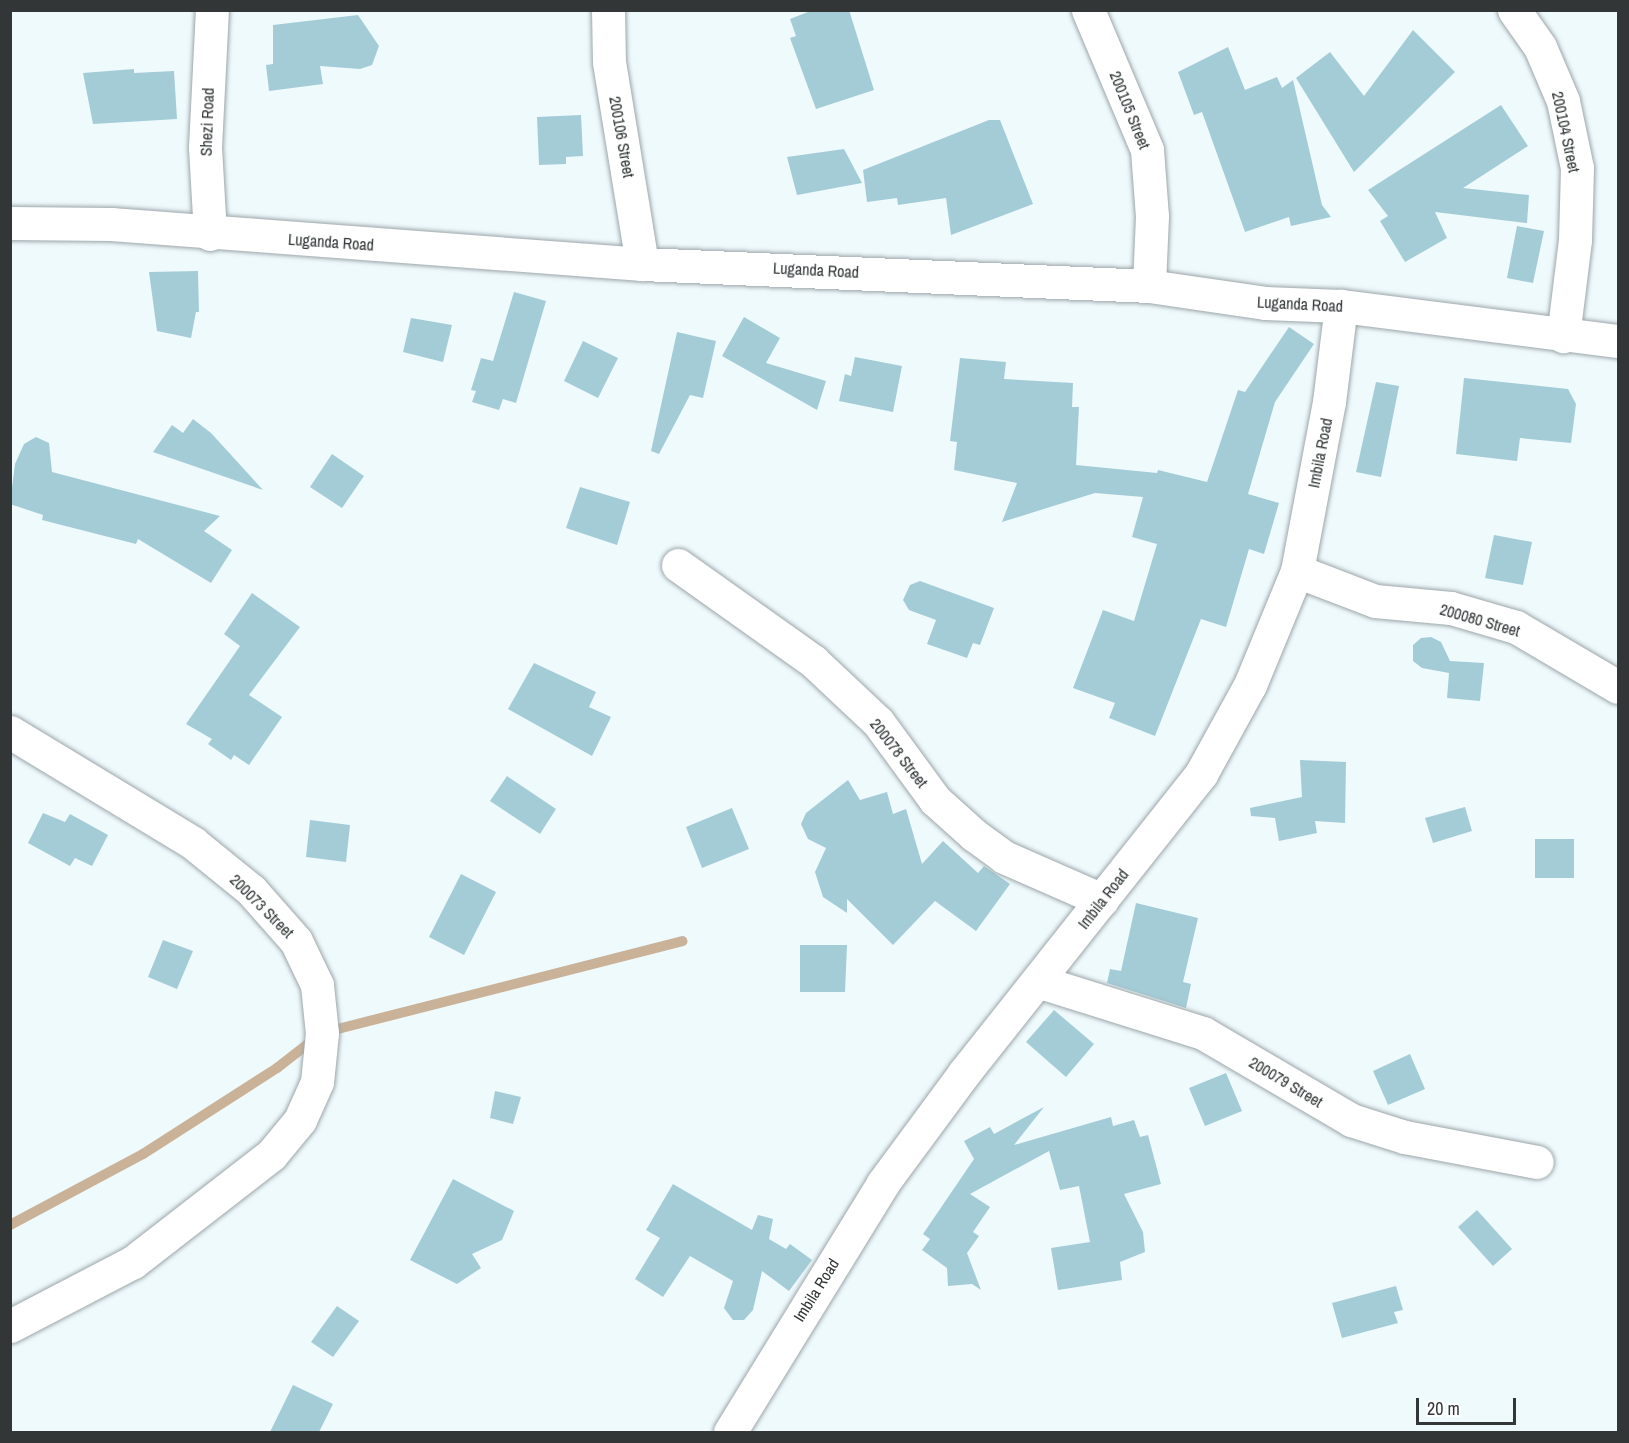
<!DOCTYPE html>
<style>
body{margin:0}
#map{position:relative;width:1629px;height:1443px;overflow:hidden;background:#effafd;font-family:"Archivo Narrow",sans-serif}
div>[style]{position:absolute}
.stream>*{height:10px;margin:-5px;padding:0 5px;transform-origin:5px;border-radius:5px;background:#cab298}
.building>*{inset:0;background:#a4ccd7}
.roads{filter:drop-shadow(0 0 2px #9da6a9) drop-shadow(0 0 2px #9da6a9)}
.minor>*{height:33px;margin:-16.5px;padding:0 16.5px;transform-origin:16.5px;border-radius:16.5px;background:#fff}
span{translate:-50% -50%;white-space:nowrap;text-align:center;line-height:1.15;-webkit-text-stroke:4.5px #fff;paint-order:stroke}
.street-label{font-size:16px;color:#323637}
.frame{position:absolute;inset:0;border:12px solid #323637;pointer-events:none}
.scale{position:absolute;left:1416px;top:1398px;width:100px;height:27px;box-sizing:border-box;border:3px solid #323637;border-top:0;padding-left:8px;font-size:18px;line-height:21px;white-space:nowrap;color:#323637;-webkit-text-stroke:4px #fff;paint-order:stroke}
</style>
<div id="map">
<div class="stream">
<div style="left:10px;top:1225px;width:151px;rotate:-28.1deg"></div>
<div style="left:143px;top:1154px;width:159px;rotate:-32.7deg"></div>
<div style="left:277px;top:1068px;width:57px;rotate:-37.9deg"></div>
<div style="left:322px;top:1033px;width:372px;rotate:-14.3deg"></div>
</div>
<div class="building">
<div style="clip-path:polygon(813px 10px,849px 10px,874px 90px,816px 109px,790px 38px,796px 36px,790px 19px)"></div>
<div style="clip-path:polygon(358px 15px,379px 46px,372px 65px,360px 69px,320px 66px,323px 84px,269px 91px,266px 65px,273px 64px,273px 25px)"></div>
<div style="clip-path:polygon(1413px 30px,1455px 72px,1354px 172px,1296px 78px,1330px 52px,1364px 96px)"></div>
<div style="clip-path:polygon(1228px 47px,1245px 90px,1277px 77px,1282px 88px,1293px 80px,1322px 205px,1331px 217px,1291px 226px,1289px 217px,1245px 232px,1202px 112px,1194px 115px,1178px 72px)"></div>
<div style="clip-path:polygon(134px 69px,134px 73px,174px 71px,177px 119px,93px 124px,83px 73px)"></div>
<div style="clip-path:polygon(1501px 105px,1528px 146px,1463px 188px,1529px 195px,1527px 223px,1435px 212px,1447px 238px,1405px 262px,1380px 221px,1388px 216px,1368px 190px)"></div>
<div style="clip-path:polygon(581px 115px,583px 156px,566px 157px,566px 164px,539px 165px,537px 117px)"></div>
<div style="clip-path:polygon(989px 120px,1000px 120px,1033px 204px,951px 235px,946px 198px,898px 205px,897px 198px,867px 202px,863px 170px)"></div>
<div style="clip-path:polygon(844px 149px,862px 183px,797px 195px,787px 157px)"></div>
<div style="clip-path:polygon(1517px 226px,1544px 231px,1533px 283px,1507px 278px)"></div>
<div style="clip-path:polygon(198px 271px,199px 312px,196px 312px,191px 338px,157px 331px,149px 272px)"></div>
<div style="clip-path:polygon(514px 292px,546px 301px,516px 403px,503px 399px,499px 410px,472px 402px,476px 391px,471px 390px,481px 358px,493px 361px)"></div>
<div style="clip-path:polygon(744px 317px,780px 338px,766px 363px,826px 381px,817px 410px,722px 356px)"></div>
<div style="clip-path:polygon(411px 318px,452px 325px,443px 362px,403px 352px)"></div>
<div style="clip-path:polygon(1289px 327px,1314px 344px,1275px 402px,1248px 494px,1279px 503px,1264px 554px,1249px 549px,1226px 627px,1201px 619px,1155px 736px,1109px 718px,1115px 703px,1073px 688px,1103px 610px,1134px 621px,1157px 544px,1132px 537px,1143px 497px,1095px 493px,1002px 522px,1017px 483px,954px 470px,957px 442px,950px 441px,960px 358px,1006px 362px,1004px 379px,1073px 383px,1072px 407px,1079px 407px,1076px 465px,1157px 473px,1158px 470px,1207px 482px,1238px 390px,1245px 392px)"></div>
<div style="clip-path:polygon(677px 332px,716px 341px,703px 398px,690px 395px,659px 454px,651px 451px)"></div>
<div style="clip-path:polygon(583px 341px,618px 358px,598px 398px,564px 381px)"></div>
<div style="clip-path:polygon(855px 357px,902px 366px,893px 412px,839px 401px,845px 374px,851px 376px)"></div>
<div style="clip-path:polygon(1464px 378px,1568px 389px,1576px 404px,1571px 443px,1520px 438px,1517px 461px,1456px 454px)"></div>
<div style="clip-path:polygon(1376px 382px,1399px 386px,1381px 477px,1356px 472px)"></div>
<div style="clip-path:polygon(193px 419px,211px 433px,263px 490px,153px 452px,172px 425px,183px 433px)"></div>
<div style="clip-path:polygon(36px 437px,49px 443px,52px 472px,220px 516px,204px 531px,232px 550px,211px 583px,138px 539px,136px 544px,42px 520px,43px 515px,10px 504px,15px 464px,24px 444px)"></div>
<div style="clip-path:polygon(332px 454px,364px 476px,342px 508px,310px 487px)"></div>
<div style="clip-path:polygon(580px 487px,630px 502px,617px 545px,566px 528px)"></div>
<div style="clip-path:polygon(1494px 535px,1532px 542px,1523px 585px,1485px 578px)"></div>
<div style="clip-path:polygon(920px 581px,994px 608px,980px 645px,973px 643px,967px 658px,927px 644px,936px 620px,909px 610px,903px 600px,910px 585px)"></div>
<div style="clip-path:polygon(252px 593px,300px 627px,249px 695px,282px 717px,249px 765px,234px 755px,231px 760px,208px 744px,212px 739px,186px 724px,240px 646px,224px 634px)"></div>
<div style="clip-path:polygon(1431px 637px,1441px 642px,1450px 661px,1484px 663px,1480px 701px,1447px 698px,1449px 673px,1422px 668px,1413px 661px,1413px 645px,1421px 638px)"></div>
<div style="clip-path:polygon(534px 663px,596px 692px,589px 707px,611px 717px,592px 756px,508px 709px)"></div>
<div style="clip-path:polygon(1300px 760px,1346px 762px,1345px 823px,1315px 821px,1317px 833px,1279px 841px,1275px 818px,1251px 816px,1250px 808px,1302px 797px)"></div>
<div style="clip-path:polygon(507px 776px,556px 809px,540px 834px,490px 801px)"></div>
<div style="clip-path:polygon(848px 780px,860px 800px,887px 792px,893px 814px,906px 809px,922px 864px,943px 841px,978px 873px,984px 866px,1010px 884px,976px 931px,935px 901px,893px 945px,847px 899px,847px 913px,823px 897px,815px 872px,826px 848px,808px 839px,801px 824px,806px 813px)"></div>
<div style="clip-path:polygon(1465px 807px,1472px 831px,1433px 843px,1425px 818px)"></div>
<div style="clip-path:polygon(732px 808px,749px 849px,702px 868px,686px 827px)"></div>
<div style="clip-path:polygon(43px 813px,65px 822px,70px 814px,108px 835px,92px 866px,75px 858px,70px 866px,28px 843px)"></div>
<div style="clip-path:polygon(310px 820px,350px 825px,346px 862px,306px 857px)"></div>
<div style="clip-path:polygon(1535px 839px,1574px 839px,1574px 878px,1535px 878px)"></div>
<div style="clip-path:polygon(461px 874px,496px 892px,464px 955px,429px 937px)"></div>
<div style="clip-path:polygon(1136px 903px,1198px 918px,1183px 982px,1191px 984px,1186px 1008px,1107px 983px,1110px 969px,1121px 971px)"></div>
<div style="clip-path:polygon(163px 940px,193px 951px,177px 989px,148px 977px)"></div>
<div style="clip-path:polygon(800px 945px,847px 945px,845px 992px,800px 992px)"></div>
<div style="clip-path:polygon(1054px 1010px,1094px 1044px,1066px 1077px,1026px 1042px)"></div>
<div style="clip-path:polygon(1410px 1054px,1425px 1089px,1388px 1105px,1373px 1071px)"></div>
<div style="clip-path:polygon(1226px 1073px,1242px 1111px,1205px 1126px,1189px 1088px)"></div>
<div style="clip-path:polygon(495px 1091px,521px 1097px,513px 1124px,490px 1118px)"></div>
<div style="clip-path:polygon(1044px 1107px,1014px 1145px,1111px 1117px,1113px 1126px,1134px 1120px,1140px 1137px,1148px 1135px,1161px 1184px,1124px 1194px,1143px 1232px,1145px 1252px,1120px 1262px,1122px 1280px,1058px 1290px,1051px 1248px,1090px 1242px,1079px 1186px,1060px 1190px,1049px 1151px,970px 1194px,990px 1207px,973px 1232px,979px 1236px,967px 1253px,981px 1290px,972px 1284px,948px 1286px,947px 1268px,922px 1250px,930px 1239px,923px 1234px,974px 1159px,964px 1141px,990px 1127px,994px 1134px)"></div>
<div style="clip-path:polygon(453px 1179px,514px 1211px,502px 1240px,472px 1254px,481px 1268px,457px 1284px,410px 1260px)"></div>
<div style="clip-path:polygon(673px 1184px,752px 1230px,758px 1215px,773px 1219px,769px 1239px,786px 1249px,790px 1244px,812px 1260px,789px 1291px,762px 1271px,753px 1310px,744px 1320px,733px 1320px,724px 1308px,733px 1281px,690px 1256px,663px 1297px,635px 1279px,660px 1238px,646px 1230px)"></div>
<div style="clip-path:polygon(1477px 1210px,1512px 1249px,1493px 1266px,1458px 1227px)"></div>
<div style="clip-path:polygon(1396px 1286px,1403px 1310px,1394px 1312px,1398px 1323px,1342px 1338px,1332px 1303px)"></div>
<div style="clip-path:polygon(337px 1306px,359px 1321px,333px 1357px,311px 1342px)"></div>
<div style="clip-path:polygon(293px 1385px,333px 1404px,319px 1432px,270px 1432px)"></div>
</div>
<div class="roads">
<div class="minor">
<div style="left:608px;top:10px;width:52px;rotate:88.9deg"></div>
<div style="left:609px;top:62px;width:205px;rotate:80.7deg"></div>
<div style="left:1088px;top:10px;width:152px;rotate:67.1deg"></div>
<div style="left:1147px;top:150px;width:66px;rotate:85.7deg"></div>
<div style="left:1152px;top:216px;width:70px;rotate:92.5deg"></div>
<div style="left:1514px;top:10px;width:45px;rotate:54.9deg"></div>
<div style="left:1540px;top:47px;width:59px;rotate:66.9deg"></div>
<div style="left:1563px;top:101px;width:68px;rotate:78.2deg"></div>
<div style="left:1577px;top:168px;width:72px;rotate:91.6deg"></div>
<div style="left:1575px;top:240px;width:97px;rotate:97.1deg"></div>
<div style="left:10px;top:223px;width:101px;rotate:0.6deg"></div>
<div style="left:111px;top:224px;width:533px;rotate:4.31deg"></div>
<div style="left:642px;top:264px;width:507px;rotate:2.48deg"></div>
<div style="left:1149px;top:286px;width:117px;rotate:8.3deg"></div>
<div style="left:1265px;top:303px;width:76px;rotate:2.3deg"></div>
<div style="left:1341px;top:306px;width:279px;rotate:7.2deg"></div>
<div style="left:210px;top:234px;width:87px;rotate:-93.3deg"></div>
<div style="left:205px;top:147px;width:137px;rotate:-87.1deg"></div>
<div style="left:678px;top:565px;width:166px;rotate:35.4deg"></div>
<div style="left:813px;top:661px;width:89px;rotate:43.2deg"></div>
<div style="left:878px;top:722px;width:97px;rotate:53.8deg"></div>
<div style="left:935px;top:800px;width:52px;rotate:41.9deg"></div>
<div style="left:974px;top:835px;width:37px;rotate:36deg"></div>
<div style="left:1004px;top:857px;width:107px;rotate:23.7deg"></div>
<div style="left:1297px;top:571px;width:84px;rotate:21deg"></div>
<div style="left:1375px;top:601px;width:76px;rotate:5.3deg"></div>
<div style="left:1451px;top:608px;width:68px;rotate:16.3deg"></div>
<div style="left:1516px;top:627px;width:118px;rotate:30.5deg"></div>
<div style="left:10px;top:732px;width:214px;rotate:31.2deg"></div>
<div style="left:193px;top:843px;width:75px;rotate:39deg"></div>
<div style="left:251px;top:890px;width:68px;rotate:48.6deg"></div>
<div style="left:296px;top:941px;width:49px;rotate:64.5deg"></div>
<div style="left:317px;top:985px;width:48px;rotate:84.1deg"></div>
<div style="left:322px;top:1033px;width:49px;rotate:95.8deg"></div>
<div style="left:317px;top:1082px;width:42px;rotate:114.1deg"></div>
<div style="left:300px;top:1120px;width:45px;rotate:129.6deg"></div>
<div style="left:271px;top:1155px;width:175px;rotate:142.2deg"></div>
<div style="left:133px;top:1262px;width:139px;rotate:152.5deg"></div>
<div style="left:1040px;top:982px;width:171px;rotate:17.4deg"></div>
<div style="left:1203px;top:1033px;width:172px;rotate:30.4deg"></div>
<div style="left:1351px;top:1120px;width:57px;rotate:17.5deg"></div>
<div style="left:1405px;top:1137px;width:134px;rotate:10.7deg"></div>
<div style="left:730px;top:1432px;width:292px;rotate:-58.4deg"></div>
<div style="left:883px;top:1183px;width:137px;rotate:-53.6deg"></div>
<div style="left:964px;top:1073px;width:382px;rotate:-51.6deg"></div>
<div style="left:1201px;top:774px;width:102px;rotate:-61.2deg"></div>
<div style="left:1250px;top:685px;width:123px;rotate:-67.6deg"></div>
<div style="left:1297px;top:571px;width:172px;rotate:-79.3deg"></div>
<div style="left:1329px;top:402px;width:97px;rotate:-82.9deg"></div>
</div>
</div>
<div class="street-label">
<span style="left:1130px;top:110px;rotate:68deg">200105 Street</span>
<span style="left:207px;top:122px;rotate:-88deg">Shezi Road</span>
<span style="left:1566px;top:132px;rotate:78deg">200104 Street</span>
<span style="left:622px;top:137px;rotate:80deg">200106 Street</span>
<span style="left:331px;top:242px;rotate:4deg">Luganda Road</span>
<span style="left:816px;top:270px;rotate:3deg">Luganda Road</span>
<span style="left:1300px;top:304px;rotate:3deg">Luganda Road</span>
<span style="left:1320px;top:453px;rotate:-79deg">Imbila Road</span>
<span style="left:1480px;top:620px;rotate:16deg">200080 Street</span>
<span style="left:899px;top:753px;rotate:52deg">200078 Street</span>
<span style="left:1103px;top:899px;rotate:-52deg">Imbila Road</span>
<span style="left:262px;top:906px;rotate:45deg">200073 Street</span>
<span style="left:1286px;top:1082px;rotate:31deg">200079 Street</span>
<span style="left:816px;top:1290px;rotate:-58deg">Imbila Road</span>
</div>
<div class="frame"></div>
<div class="scale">20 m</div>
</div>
